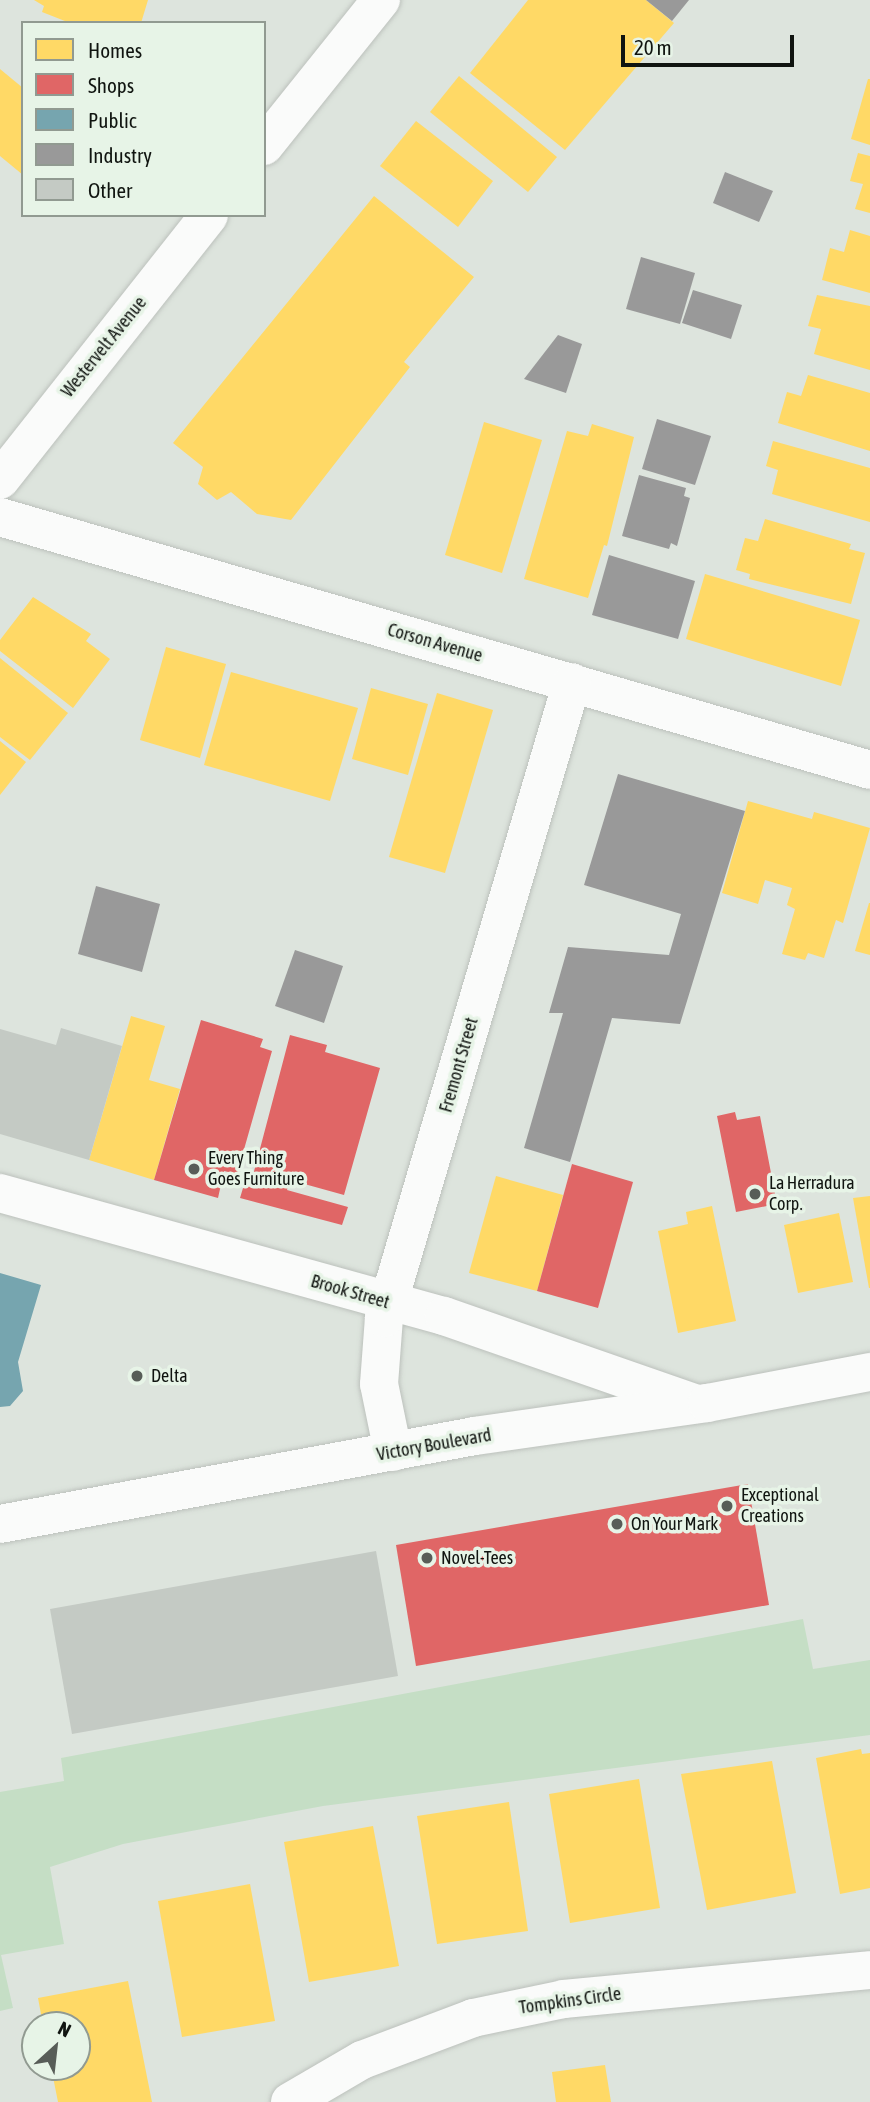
<!DOCTYPE html>
<style>
body{margin:0}
#map{position:relative;width:870px;height:2102px;overflow:hidden;background:#dde4dd;font-family:"Asap Condensed",sans-serif}
div>[style]{position:absolute}
.green>*{inset:0;background:#c5dec5}
.homes>*{inset:0;background:#ffd966}
.shops>*{inset:0;background:#e06666}
.public>*{inset:0;background:#76a5af}
.industry>*{inset:0;background:#999}
.building>*{inset:0;background:#c4cac4}
.roads{filter:drop-shadow(0 0 2px #bcc1bc) drop-shadow(0 0 2px #bcc1bc)}
.minor>*{height:38px;margin:-19px;padding:0 19px;transform-origin:19px;border-radius:19px;background:#fafbfa}
.major>*{height:38px;margin:-19px;padding:0 19px;transform-origin:19px;border-radius:19px;background:#fafbfa}
.dots>*{width:19px;height:19px;translate:-50% -50%;box-sizing:border-box;border:4px solid #e7f4e7;border-radius:50%}
span{translate:-50% -50%;white-space:nowrap;text-align:center;line-height:1.15;-webkit-text-stroke:7px #e7f4e7;paint-order:stroke}
.street-label{font-size:18px;color:#101410}
.poi-label{font-size:18px;color:#101410}
.left{translate:0 -50%;text-align:left}
.legend{position:absolute;left:21px;top:21px;width:245px;height:196px;box-sizing:border-box;background:#e7f4e7;border:2px solid #919a91;margin:0;padding:9px 12px;list-style:none;font-size:21px;color:#101410}
.legend li{display:flex;align-items:center;gap:14px;height:35px}
.legend b{width:35px;border:2px solid #919a91}
.north{position:absolute;left:21px;top:2011px;width:70px;height:70px;box-sizing:border-box;background:#e7f4e7;border:2px solid #919a91;border-radius:50%;rotate:27deg;font-size:19px;font-weight:700;line-height:28px;text-align:center;color:#101410}
.north::after{content:'';display:block;margin:auto;width:24px;height:32px;background:#585d58;clip-path:polygon(50% 0,100% 100%,50% 72%,0 100%)}
.scale{position:absolute;left:621px;top:35px;width:173px;height:32px;box-sizing:border-box;border:4px solid #101410;border-top:0;padding-left:9px;font-size:21px;line-height:24px;white-space:nowrap;color:#101410;-webkit-text-stroke:5px #e7f4e7;paint-order:stroke}
</style>
<div id="map">
<div class="green">
<div style="clip-path:polygon(803px 1619px,813px 1669px,870px 1660px,870px 1735px,323px 1806px,123px 1844px,50px 1867px,64px 1944px,1px 1955px,13px 2008px,0 2011px,0 1792px,64px 1781px,61px 1758px)"></div>
</div>
<div class="homes">
<div style="clip-path:polygon(34px 0,148px 0,141px 23px,70px 23px,42px 12px,44px 6px)"></div>
<div style="clip-path:polygon(528px 0,646px 0,674px 23px,565px 150px,470px 73px)"></div>
<div style="clip-path:polygon(0 69px,23px 88px,23px 175px,0 156px)"></div>
<div style="clip-path:polygon(459px 76px,557px 157px,528px 192px,430px 112px)"></div>
<div style="clip-path:polygon(868px 79px,870px 79px,870px 145px,851px 139px)"></div>
<div style="clip-path:polygon(416px 121px,493px 181px,458px 227px,380px 166px)"></div>
<div style="clip-path:polygon(858px 153px,870px 156px,870px 213px,855px 209px,863px 184px,850px 181px)"></div>
<div style="clip-path:polygon(374px 196px,474px 277px,404px 362px,410px 367px,291px 520px,257px 514px,231px 492px,217px 500px,198px 484px,203px 467px,173px 443px)"></div>
<div style="clip-path:polygon(850px 230px,870px 236px,870px 293px,822px 280px,830px 248px,844px 252px)"></div>
<div style="clip-path:polygon(817px 295px,870px 306px,870px 370px,814px 354px,821px 329px,808px 326px)"></div>
<div style="clip-path:polygon(808px 375px,870px 393px,870px 451px,778px 423px,787px 392px,801px 396px)"></div>
<div style="clip-path:polygon(484px 422px,542px 440px,502px 573px,445px 555px)"></div>
<div style="clip-path:polygon(592px 424px,634px 437px,607px 546px,604px 545px,588px 598px,524px 579px,567px 431px,588px 436px)"></div>
<div style="clip-path:polygon(773px 441px,870px 468px,870px 522px,772px 494px,778px 470px,766px 466px)"></div>
<div style="clip-path:polygon(765px 519px,851px 544px,849px 549px,865px 553px,851px 604px,749px 579px,750px 574px,736px 570px,745px 538px,758px 541px)"></div>
<div style="clip-path:polygon(705px 574px,860px 620px,841px 686px,686px 639px)"></div>
<div style="clip-path:polygon(33px 597px,91px 634px,86px 641px,110px 659px,73px 708px,0 651px,0 640px)"></div>
<div style="clip-path:polygon(166px 647px,226px 664px,200px 758px,140px 740px)"></div>
<div style="clip-path:polygon(0 658px,68px 713px,30px 760px,0 737px)"></div>
<div style="clip-path:polygon(231px 672px,358px 708px,330px 801px,204px 765px)"></div>
<div style="clip-path:polygon(371px 688px,428px 704px,408px 775px,352px 759px)"></div>
<div style="clip-path:polygon(437px 693px,493px 710px,445px 873px,389px 857px)"></div>
<div style="clip-path:polygon(0 741px,26px 762px,0 795px)"></div>
<div style="clip-path:polygon(748px 801px,812px 819px,814px 812px,870px 828px,843px 923px,836px 920px,824px 958px,808px 953px,805px 960px,782px 954px,795px 909px,787px 905px,792px 888px,765px 880px,758px 904px,722px 893px)"></div>
<div style="clip-path:polygon(869px 903px,870px 903px,870px 955px,855px 951px)"></div>
<div style="clip-path:polygon(131px 1016px,165px 1026px,149px 1080px,180px 1089px,154px 1180px,89px 1160px)"></div>
<div style="clip-path:polygon(496px 1176px,563px 1195px,537px 1291px,469px 1273px)"></div>
<div style="clip-path:polygon(870px 1196px,870px 1288px,869px 1288px,853px 1198px)"></div>
<div style="clip-path:polygon(712px 1206px,736px 1321px,678px 1333px,658px 1231px,688px 1224px,686px 1212px)"></div>
<div style="clip-path:polygon(839px 1213px,853px 1282px,798px 1293px,784px 1225px)"></div>
<div style="clip-path:polygon(861px 1749px,862px 1754px,870px 1753px,870px 1888px,840px 1894px,816px 1758px)"></div>
<div style="clip-path:polygon(772px 1761px,796px 1893px,707px 1910px,681px 1774px)"></div>
<div style="clip-path:polygon(639px 1779px,660px 1908px,570px 1923px,549px 1794px)"></div>
<div style="clip-path:polygon(509px 1802px,528px 1931px,437px 1944px,417px 1816px)"></div>
<div style="clip-path:polygon(373px 1826px,399px 1966px,309px 1982px,284px 1842px)"></div>
<div style="clip-path:polygon(250px 1884px,275px 2021px,182px 2037px,158px 1901px)"></div>
<div style="clip-path:polygon(128px 1981px,152px 2102px,58px 2102px,51px 2067px,77px 2067px,77px 2025px,43px 2025px,38px 1998px)"></div>
<div style="clip-path:polygon(605px 2065px,611px 2102px,556px 2102px,552px 2072px)"></div>
</div>
<div class="shops">
<div style="clip-path:polygon(201px 1020px,263px 1039px,260px 1047px,272px 1051px,237px 1174px,224px 1171px,218px 1198px,154px 1180px)"></div>
<div style="clip-path:polygon(290px 1035px,327px 1045px,325px 1052px,380px 1068px,344px 1195px,290px 1180px,287px 1190px,348px 1207px,342px 1225px,240px 1198px,246px 1178px,252px 1179px)"></div>
<div style="clip-path:polygon(735px 1112px,737px 1120px,760px 1116px,777px 1204px,736px 1212px,717px 1116px)"></div>
<div style="clip-path:polygon(572px 1164px,633px 1182px,598px 1308px,537px 1291px)"></div>
<div style="clip-path:polygon(748px 1484px,769px 1605px,416px 1666px,396px 1545px)"></div>
</div>
<div class="public">
<div style="clip-path:polygon(0 1273px,41px 1285px,18px 1362px,23px 1391px,10px 1406px,0 1407px)"></div>
</div>
<div class="industry">
<div style="clip-path:polygon(646px 0,689px 0,672px 21px)"></div>
<div style="clip-path:polygon(725px 172px,773px 191px,759px 222px,713px 203px)"></div>
<div style="clip-path:polygon(641px 257px,695px 273px,680px 324px,626px 309px)"></div>
<div style="clip-path:polygon(693px 290px,742px 305px,731px 339px,682px 323px)"></div>
<div style="clip-path:polygon(558px 335px,582px 344px,566px 393px,524px 379px)"></div>
<div style="clip-path:polygon(657px 419px,711px 436px,695px 485px,642px 469px)"></div>
<div style="clip-path:polygon(639px 475px,686px 488px,684px 496px,690px 498px,677px 546px,671px 543px,669px 549px,622px 536px)"></div>
<div style="clip-path:polygon(609px 555px,695px 581px,678px 639px,592px 615px)"></div>
<div style="clip-path:polygon(618px 774px,745px 811px,680px 1024px,612px 1018px,570px 1162px,524px 1148px,563px 1013px,549px 1013px,568px 947px,669px 955px,681px 914px,584px 885px)"></div>
<div style="clip-path:polygon(96px 886px,160px 904px,142px 972px,78px 954px)"></div>
<div style="clip-path:polygon(295px 950px,343px 966px,324px 1023px,275px 1006px)"></div>
</div>
<div class="building">
<div style="clip-path:polygon(61px 1028px,122px 1046px,89px 1160px,0 1134px,0 1029px,56px 1045px)"></div>
<div style="clip-path:polygon(376px 1551px,398px 1676px,72px 1734px,50px 1609px)"></div>
</div>
<div class="roads">
<div class="minor">
<div style="left:264px;top:146px;width:187px;rotate:-51.3deg"></div>
<div style="left:0;top:480px;width:337px;rotate:-51.7deg"></div>
<div style="left:0;top:517px;width:906px;rotate:16.21deg"></div>
<div style="left:0;top:1193px;width:461px;rotate:15.5deg"></div>
<div style="left:444px;top:1316px;width:267px;rotate:19.2deg"></div>
<div style="left:393px;top:1452px;width:69px;rotate:-101.6deg"></div>
<div style="left:379px;top:1384px;width:66px;rotate:-85.7deg"></div>
<div style="left:384px;top:1318px;width:663px;rotate:-73.53deg"></div>
<div style="left:290px;top:2102px;width:83px;rotate:-30.3deg"></div>
<div style="left:362px;top:2060px;width:119px;rotate:-20.7deg"></div>
<div style="left:473px;top:2018px;width:93px;rotate:-11.8deg"></div>
<div style="left:564px;top:1999px;width:307px;rotate:-5.4deg"></div>
</div>
<div class="major">
<div style="left:0;top:1524px;width:483px;rotate:-10.5deg"></div>
<div style="left:475px;top:1436px;width:234px;rotate:-8.1deg"></div>
<div style="left:707px;top:1403px;width:166px;rotate:-10.8deg"></div>
</div>
</div>
<div class="dots">
<div style="left:194px;top:1169px;background:#585d58"></div>
<div style="left:755px;top:1194px;background:#585d58"></div>
<div style="left:137px;top:1376px;background:#585d58"></div>
<div style="left:727px;top:1506px;background:#585d58"></div>
<div style="left:617px;top:1524px;background:#585d58"></div>
<div style="left:427px;top:1558px;background:#585d58"></div>
</div>
<div class="street-label">
<span style="left:104px;top:347px;rotate:-51deg">Westervelt Avenue</span>
<span style="left:435px;top:643px;rotate:16deg">Corson Avenue</span>
<span style="left:459px;top:1065px;rotate:-74deg">Fremont Street</span>
<span style="left:350px;top:1292px;rotate:16deg">Brook Street</span>
<span style="left:434px;top:1445px;rotate:-10deg">Victory Boulevard</span>
<span style="left:570px;top:2001px;rotate:-8deg">Tompkins Circle</span>
</div>
<div class="poi-label">
<span class="left" style="left:208px;top:1169px">Every Thing<br>Goes Furniture</span>
<span class="left" style="left:769px;top:1194px">La Herradura<br>Corp.</span>
<span class="left" style="left:151px;top:1376px">Delta</span>
<span class="left" style="left:741px;top:1506px">Exceptional<br>Creations</span>
<span class="left" style="left:631px;top:1524px">On Your Mark</span>
<span class="left" style="left:441px;top:1558px">Novel-Tees</span>
</div>
<ul class="legend">
<li><b style="height:19px;background:#ffd966"></b>Homes</li>
<li><b style="height:19px;background:#e06666"></b>Shops</li>
<li><b style="height:19px;background:#76a5af"></b>Public</li>
<li><b style="height:19px;background:#999"></b>Industry</li>
<li><b style="height:19px;background:#c4cac4"></b>Other</li>
</ul>
<div class="north">N</div>
<div class="scale">20 m</div>
</div>
